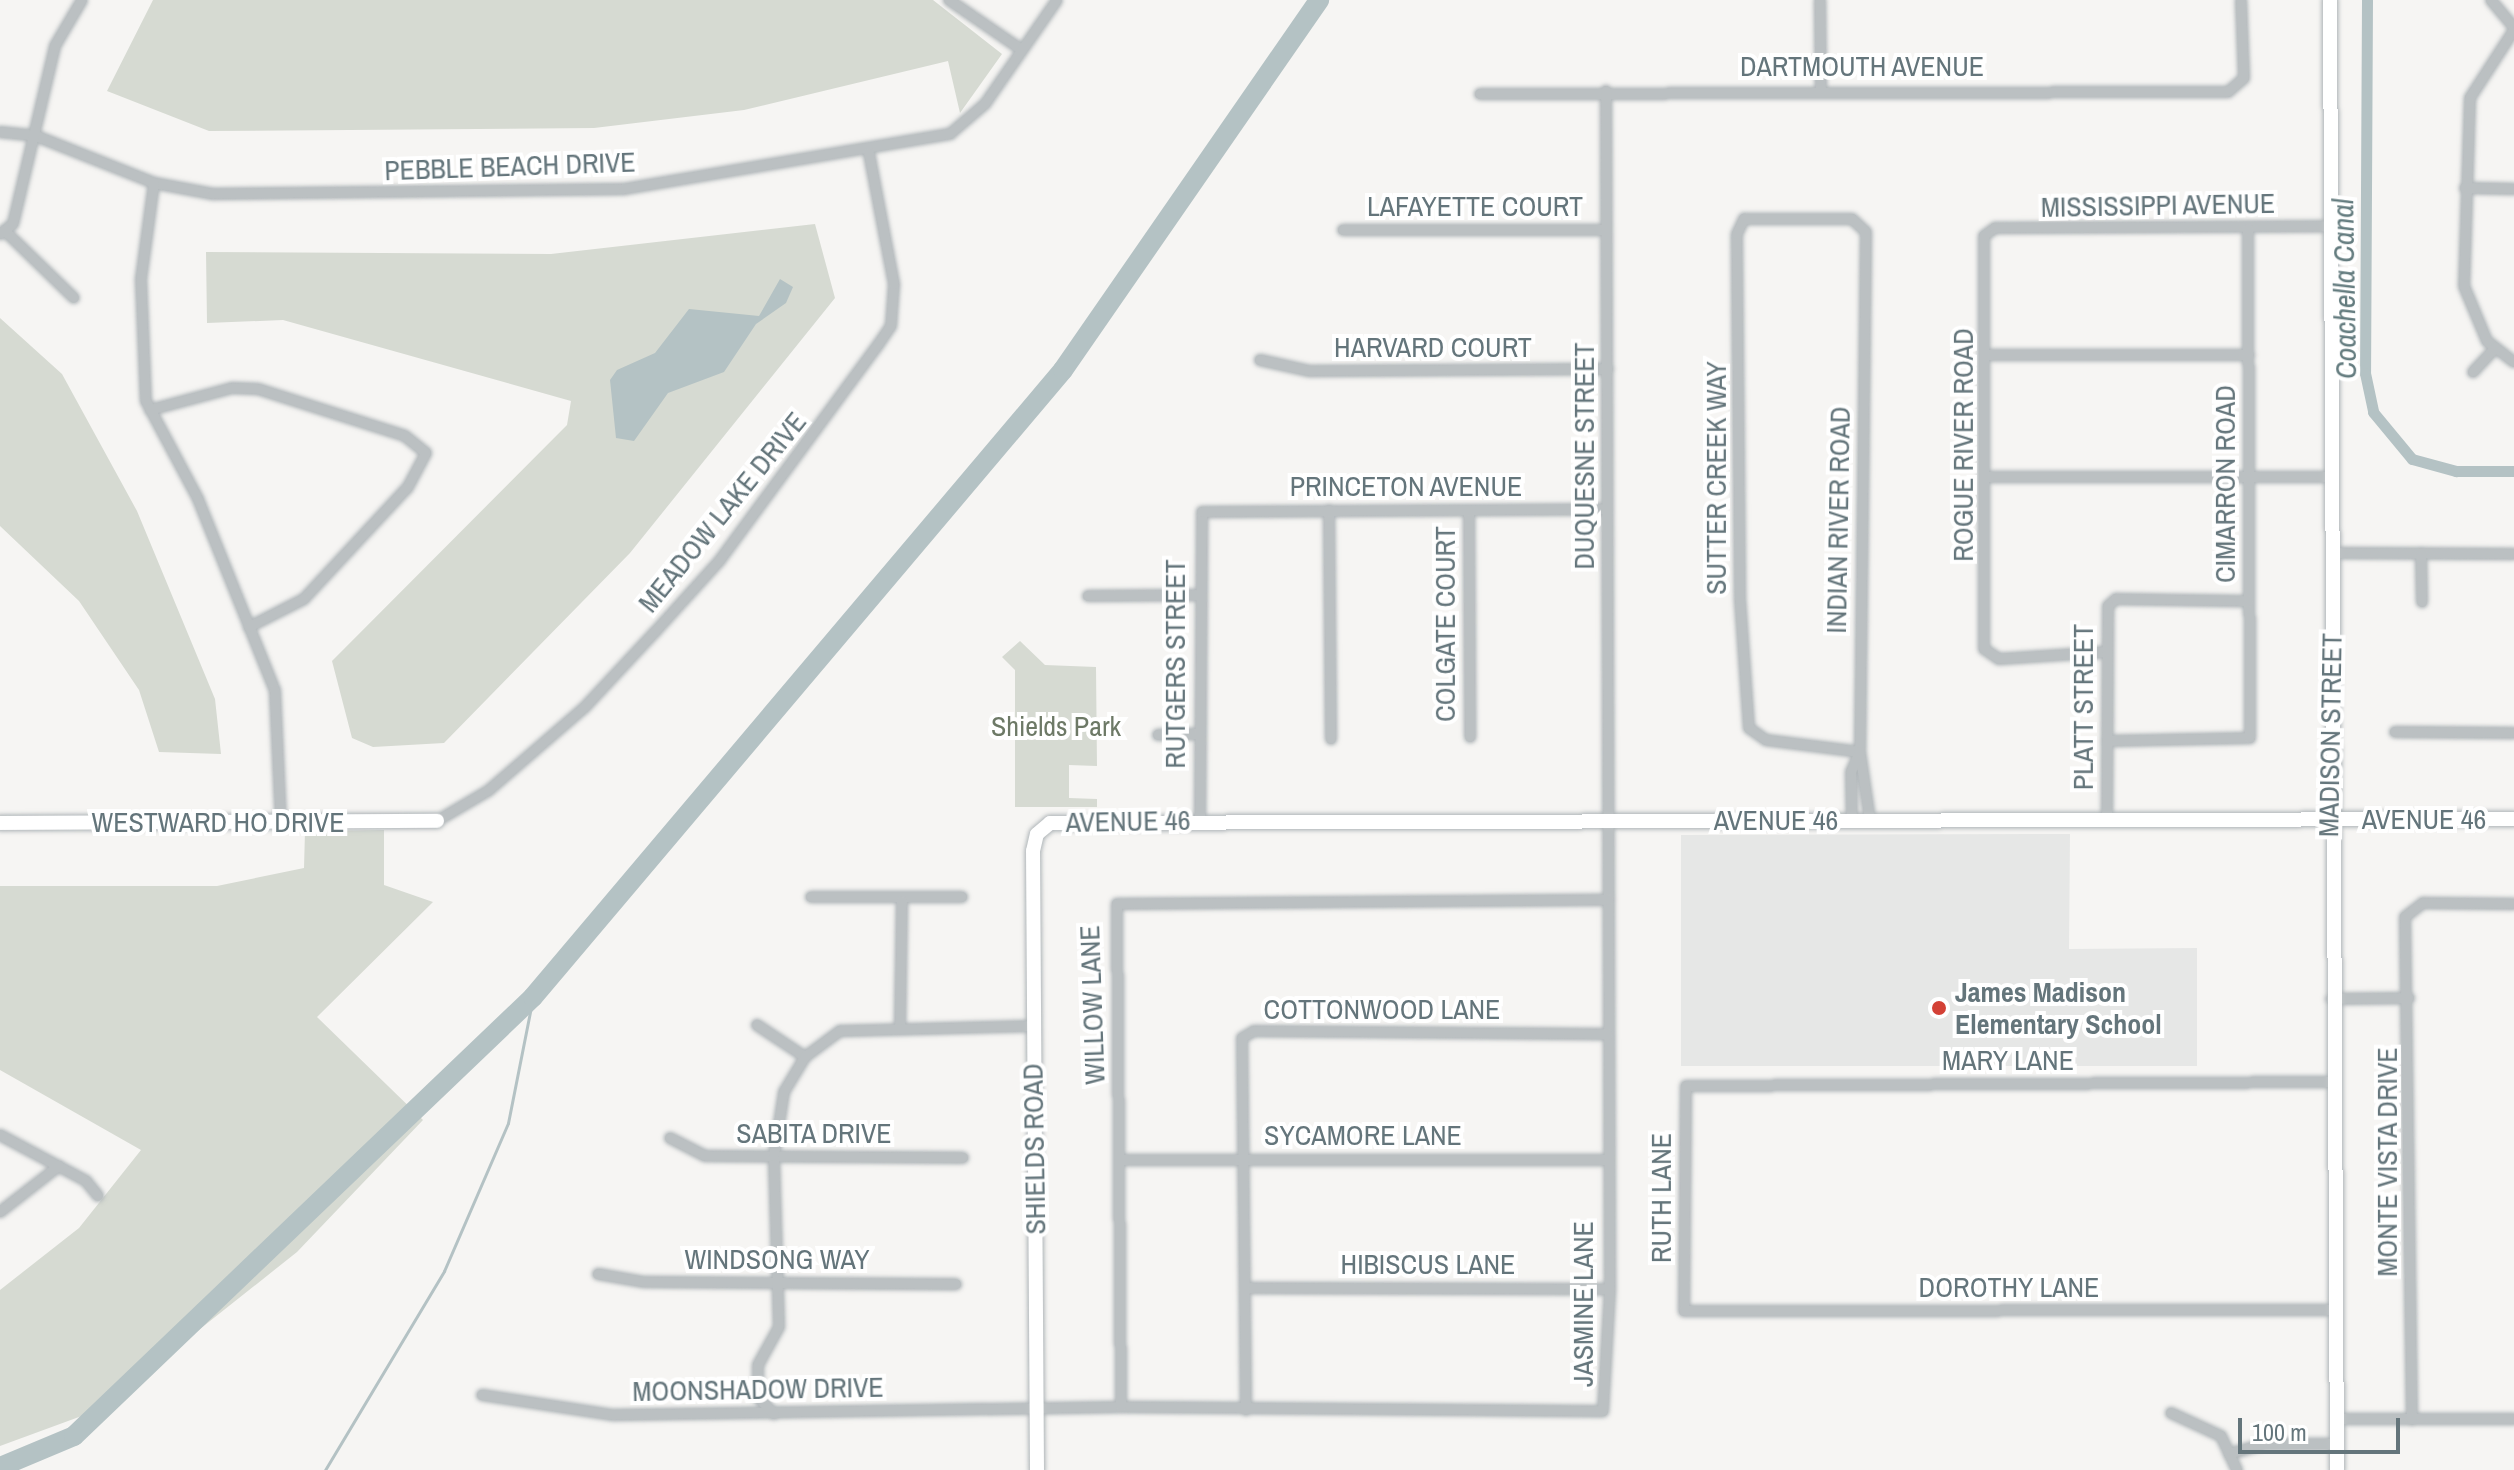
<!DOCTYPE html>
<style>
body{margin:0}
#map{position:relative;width:2514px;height:1470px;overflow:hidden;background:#f6f5f3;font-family:"Archivo Narrow",sans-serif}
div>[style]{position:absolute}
.built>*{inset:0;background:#e6e7e6}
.green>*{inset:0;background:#d6dad2}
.water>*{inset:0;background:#b4c2c4}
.stream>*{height:3px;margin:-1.5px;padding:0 1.5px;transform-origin:1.5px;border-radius:1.5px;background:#b4c2c4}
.canal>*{height:11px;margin:-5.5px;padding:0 5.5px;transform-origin:5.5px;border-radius:5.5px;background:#b4c2c4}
.river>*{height:20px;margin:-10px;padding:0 10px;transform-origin:10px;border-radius:10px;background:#b4c2c4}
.roads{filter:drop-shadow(0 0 2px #b0b6b9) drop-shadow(0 0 2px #b0b6b9)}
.street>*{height:10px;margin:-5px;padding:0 5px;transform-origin:5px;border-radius:5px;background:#bbc0c2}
.secondary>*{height:14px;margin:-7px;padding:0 7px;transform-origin:7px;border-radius:7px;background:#fff}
.dots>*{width:22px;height:22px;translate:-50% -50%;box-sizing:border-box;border:4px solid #fff;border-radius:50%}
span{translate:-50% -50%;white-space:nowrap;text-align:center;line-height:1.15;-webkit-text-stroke:8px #fff;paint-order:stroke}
.street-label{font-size:28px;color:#64757b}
.park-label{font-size:28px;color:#6d7966}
.poi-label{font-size:28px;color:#64757b;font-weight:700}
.left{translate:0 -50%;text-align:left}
.water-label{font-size:30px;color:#637b7e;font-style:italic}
.scale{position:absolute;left:2238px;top:1418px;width:162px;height:36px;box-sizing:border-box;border:4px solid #64757b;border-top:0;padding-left:10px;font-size:24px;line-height:28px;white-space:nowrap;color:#64757b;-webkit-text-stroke:6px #fff;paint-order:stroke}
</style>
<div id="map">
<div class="built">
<div style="clip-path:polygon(2070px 834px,2069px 949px,2197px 948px,2197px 1066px,1681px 1066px,1681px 835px)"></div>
</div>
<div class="green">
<div style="clip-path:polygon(153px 0,933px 0,1002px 54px,960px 113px,948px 61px,744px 110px,594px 128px,209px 131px,107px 91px)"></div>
<div style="clip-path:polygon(815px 224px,835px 298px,630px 553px,444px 743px,373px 747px,352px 738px,332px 661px,567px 425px,571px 401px,283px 320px,207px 323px,206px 252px,551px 254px)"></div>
<div style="clip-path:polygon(0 318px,62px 374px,137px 511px,215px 699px,221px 754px,159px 752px,139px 690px,79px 601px,0 526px)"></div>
<div style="clip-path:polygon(1020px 641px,1045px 665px,1096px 667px,1097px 766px,1069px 765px,1069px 798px,1097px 799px,1097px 807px,1015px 807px,1015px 670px,1002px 657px)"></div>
<div style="clip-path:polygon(384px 830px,384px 885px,433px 902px,317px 1017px,423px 1120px,297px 1252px,98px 1410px,0 1446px,0 1290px,79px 1228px,141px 1150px,0 1070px,0 886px,217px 886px,304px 868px,305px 831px)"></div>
</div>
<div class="water">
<div style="clip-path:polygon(780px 279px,793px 287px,786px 303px,756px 324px,724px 372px,668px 393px,634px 441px,616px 438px,610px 380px,617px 370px,655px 353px,689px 309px,759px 316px)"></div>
</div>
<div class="stream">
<div style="left:325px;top:1470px;width:232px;rotate:-59.1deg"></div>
<div style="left:444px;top:1271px;width:161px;rotate:-66.6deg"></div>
<div style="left:508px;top:1123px;width:128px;rotate:-78.8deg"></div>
</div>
<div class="canal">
<div style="left:2367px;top:0;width:373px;rotate:90.3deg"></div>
<div style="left:2365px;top:373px;width:40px;rotate:78deg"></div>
<div style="left:2373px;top:412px;width:61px;rotate:50.3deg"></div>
<div style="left:2412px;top:459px;width:46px;rotate:15.3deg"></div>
<div style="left:2456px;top:471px;width:58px"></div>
</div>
<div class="river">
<div style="left:0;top:1467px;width:80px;rotate:-22.7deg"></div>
<div style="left:74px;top:1436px;width:635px;rotate:-43.72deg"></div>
<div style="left:533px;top:997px;width:821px;rotate:-49.79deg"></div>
<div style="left:1063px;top:370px;width:450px;rotate:-55.3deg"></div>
</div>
<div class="roads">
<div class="street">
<div style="left:949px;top:0;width:88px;rotate:34.4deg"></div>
<div style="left:1820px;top:0;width:90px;rotate:89.4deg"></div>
<div style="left:2491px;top:0;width:35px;rotate:50deg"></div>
<div style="left:2514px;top:30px;width:81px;rotate:122.9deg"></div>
<div style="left:2470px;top:98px;width:188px;rotate:91.8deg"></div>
<div style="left:2464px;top:286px;width:60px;rotate:67.3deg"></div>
<div style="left:2487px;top:341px;width:34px;rotate:38deg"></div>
<div style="left:1480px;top:94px;width:748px;rotate:-0.15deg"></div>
<div style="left:2228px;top:92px;width:21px;rotate:-41deg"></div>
<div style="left:2244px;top:78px;width:78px;rotate:-92.2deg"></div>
<div style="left:0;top:132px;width:36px;rotate:6deg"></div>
<div style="left:36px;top:136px;width:127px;rotate:21.7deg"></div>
<div style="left:154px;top:183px;width:60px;rotate:10.6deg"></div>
<div style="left:213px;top:194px;width:411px;rotate:-0.7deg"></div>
<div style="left:624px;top:189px;width:331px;rotate:-9.6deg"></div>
<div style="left:950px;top:134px;width:46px;rotate:-40.6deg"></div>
<div style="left:985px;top:104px;width:126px;rotate:-55.3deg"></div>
<div style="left:154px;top:183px;width:97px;rotate:97.7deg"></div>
<div style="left:141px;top:279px;width:122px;rotate:87.7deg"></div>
<div style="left:146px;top:401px;width:111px;rotate:62deg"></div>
<div style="left:198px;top:499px;width:207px;rotate:68.1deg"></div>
<div style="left:275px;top:691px;width:131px;rotate:87.4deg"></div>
<div style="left:2465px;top:188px;width:49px;rotate:1.2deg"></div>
<div style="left:1343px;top:230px;width:263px"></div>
<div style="left:7px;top:233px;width:93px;rotate:44.1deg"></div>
<div style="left:0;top:234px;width:16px;rotate:-38deg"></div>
<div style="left:13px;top:224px;width:183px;rotate:-76.7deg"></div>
<div style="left:55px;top:46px;width:53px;rotate:-59.6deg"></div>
<div style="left:1987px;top:355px;width:262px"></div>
<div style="left:1260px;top:360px;width:50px;rotate:12.7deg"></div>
<div style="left:1309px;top:371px;width:299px;rotate:-0.4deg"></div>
<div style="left:2473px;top:372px;width:33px;rotate:-47deg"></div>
<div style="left:150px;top:410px;width:85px;rotate:-15deg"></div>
<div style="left:232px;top:388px;width:26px;rotate:2deg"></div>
<div style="left:258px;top:389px;width:154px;rotate:17.7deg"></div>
<div style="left:405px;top:436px;width:27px;rotate:39deg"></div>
<div style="left:426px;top:453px;width:40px;rotate:118deg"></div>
<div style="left:407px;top:488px;width:151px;rotate:132.9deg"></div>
<div style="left:304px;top:599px;width:62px;rotate:153deg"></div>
<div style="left:1989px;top:477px;width:341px"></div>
<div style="left:1329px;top:510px;width:229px;rotate:89.5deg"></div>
<div style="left:1469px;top:511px;width:226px;rotate:89.7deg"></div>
<div style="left:2333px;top:553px;width:181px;rotate:0.3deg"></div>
<div style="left:2421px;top:553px;width:49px;rotate:88.8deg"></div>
<div style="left:1088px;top:596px;width:111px;rotate:-0.5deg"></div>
<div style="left:2106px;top:652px;width:107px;rotate:176.3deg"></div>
<div style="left:1999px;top:659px;width:18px;rotate:-146deg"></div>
<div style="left:1984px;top:649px;width:413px;rotate:-90deg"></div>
<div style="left:1984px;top:236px;width:14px;rotate:-36deg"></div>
<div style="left:1995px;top:228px;width:335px;rotate:-0.3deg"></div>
<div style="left:2395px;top:732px;width:119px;rotate:0.5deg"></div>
<div style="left:1158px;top:735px;width:42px;rotate:-1.4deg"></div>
<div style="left:2107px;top:741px;width:143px;rotate:-1.2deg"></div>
<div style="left:2250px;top:738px;width:509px;rotate:-90.23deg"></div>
<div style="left:1860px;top:752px;width:95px;rotate:-172.7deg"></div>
<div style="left:1766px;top:740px;width:21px;rotate:-145deg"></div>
<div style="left:1749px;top:728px;width:129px;rotate:-94deg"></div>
<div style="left:1740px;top:599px;width:365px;rotate:-90.5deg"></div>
<div style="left:1737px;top:234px;width:17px;rotate:-65deg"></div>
<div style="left:1744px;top:219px;width:108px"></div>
<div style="left:1852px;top:219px;width:19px;rotate:43deg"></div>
<div style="left:1866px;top:232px;width:520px;rotate:90.66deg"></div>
<div style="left:1860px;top:752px;width:69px;rotate:81.6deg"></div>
<div style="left:2107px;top:819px;width:213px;rotate:-89.7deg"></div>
<div style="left:2108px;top:606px;width:11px;rotate:-41deg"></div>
<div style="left:2116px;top:599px;width:133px;rotate:0.9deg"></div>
<div style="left:1200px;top:820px;width:308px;rotate:-89.6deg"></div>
<div style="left:1202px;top:512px;width:405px;rotate:-0.4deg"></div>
<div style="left:1852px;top:820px;width:48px;rotate:-91.2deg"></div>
<div style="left:1851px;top:772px;width:22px;rotate:-66deg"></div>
<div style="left:437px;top:821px;width:59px;rotate:-30.5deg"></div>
<div style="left:488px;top:791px;width:128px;rotate:-40.9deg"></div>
<div style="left:585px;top:707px;width:103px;rotate:-47deg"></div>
<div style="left:655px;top:632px;width:97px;rotate:-47.9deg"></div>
<div style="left:720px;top:560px;width:267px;rotate:-53.7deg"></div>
<div style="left:878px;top:345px;width:23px;rotate:-56deg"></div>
<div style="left:891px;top:326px;width:42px;rotate:-85.9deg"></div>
<div style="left:894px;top:284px;width:133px;rotate:-100.8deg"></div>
<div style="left:811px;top:897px;width:151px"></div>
<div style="left:2331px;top:999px;width:78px;rotate:-0.7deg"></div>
<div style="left:757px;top:1025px;width:58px;rotate:33.7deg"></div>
<div style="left:900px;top:1027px;width:126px;rotate:-89.1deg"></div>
<div style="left:2331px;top:1082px;width:645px;rotate:179.64deg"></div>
<div style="left:1686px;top:1086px;width:225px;rotate:90.5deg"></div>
<div style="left:1684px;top:1311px;width:649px;rotate:-0.09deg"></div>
<div style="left:0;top:1135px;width:98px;rotate:28.1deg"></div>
<div style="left:86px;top:1181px;width:19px;rotate:51deg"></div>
<div style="left:670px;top:1138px;width:39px;rotate:27deg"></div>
<div style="left:705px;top:1156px;width:258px;rotate:0.4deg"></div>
<div style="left:1119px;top:1160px;width:487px"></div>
<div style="left:0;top:1212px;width:75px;rotate:-37.9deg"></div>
<div style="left:598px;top:1274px;width:47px;rotate:9.9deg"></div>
<div style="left:644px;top:1282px;width:312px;rotate:0.4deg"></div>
<div style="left:1246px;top:1288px;width:364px;rotate:0.2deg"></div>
<div style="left:482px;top:1395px;width:133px;rotate:8.7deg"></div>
<div style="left:613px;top:1415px;width:508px;rotate:-0.9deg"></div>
<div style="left:1121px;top:1407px;width:482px;rotate:0.5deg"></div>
<div style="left:1603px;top:1411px;width:122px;rotate:-86.7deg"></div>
<div style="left:1610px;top:1289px;width:1198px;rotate:-90.19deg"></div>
<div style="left:1121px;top:1407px;width:503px;rotate:-90.46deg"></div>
<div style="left:1117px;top:904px;width:492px;rotate:-0.5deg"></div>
<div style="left:1246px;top:1410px;width:372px;rotate:-90.6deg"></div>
<div style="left:1242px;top:1038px;width:14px;rotate:-30deg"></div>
<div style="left:1254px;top:1031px;width:354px;rotate:0.5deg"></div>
<div style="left:2171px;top:1413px;width:55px;rotate:24.7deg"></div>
<div style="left:2221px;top:1436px;width:38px;rotate:65deg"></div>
<div style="left:774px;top:1414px;width:23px;rotate:-133deg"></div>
<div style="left:758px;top:1397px;width:32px;rotate:-90deg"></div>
<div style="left:758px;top:1365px;width:43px;rotate:-61.1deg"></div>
<div style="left:779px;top:1327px;width:171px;rotate:-91.7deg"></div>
<div style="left:774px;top:1156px;width:65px;rotate:-81.1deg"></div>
<div style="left:784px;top:1092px;width:41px;rotate:-59deg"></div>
<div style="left:805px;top:1057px;width:44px;rotate:-36.6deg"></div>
<div style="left:840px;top:1031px;width:193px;rotate:-1.5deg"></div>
<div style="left:2336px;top:1419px;width:178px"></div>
<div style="left:2412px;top:1420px;width:503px;rotate:-90.8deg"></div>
<div style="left:2405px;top:917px;width:23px;rotate:-38deg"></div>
<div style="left:2423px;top:903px;width:91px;rotate:0.6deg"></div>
<div style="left:2229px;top:1454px;width:37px;rotate:-16deg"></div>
<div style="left:2265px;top:1444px;width:72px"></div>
</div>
<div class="secondary">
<div style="left:2330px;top:0;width:1470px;rotate:89.73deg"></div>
<div style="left:0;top:823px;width:437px;rotate:-0.3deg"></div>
<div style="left:1037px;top:1470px;width:619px;rotate:-90.37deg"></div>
<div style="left:1033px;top:851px;width:17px;rotate:-77deg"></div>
<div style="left:1037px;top:834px;width:17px;rotate:-40deg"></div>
<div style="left:1050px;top:823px;width:1464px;rotate:-0.16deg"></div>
</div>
</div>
<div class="dots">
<div style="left:1939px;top:1008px;background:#d34136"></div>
</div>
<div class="street-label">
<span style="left:1862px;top:66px">DARTMOUTH AVENUE</span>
<span style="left:510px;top:166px;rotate:-2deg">PEBBLE BEACH DRIVE</span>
<span style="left:2158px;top:205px;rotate:-1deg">MISSISSIPPI AVENUE</span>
<span style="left:1475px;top:206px">LAFAYETTE COURT</span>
<span style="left:1433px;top:347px">HARVARD COURT</span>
<span style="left:1963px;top:445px;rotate:-90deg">ROGUE RIVER ROAD</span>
<span style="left:1584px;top:456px;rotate:-90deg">DUQUESNE STREET</span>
<span style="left:1716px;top:478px;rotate:-90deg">SUTTER CREEK WAY</span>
<span style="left:2225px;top:484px;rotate:-90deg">CIMARRON ROAD</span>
<span style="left:1406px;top:486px">PRINCETON AVENUE</span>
<span style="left:722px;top:512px;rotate:-51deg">MEADOW LAKE DRIVE</span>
<span style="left:1838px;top:520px;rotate:-89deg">INDIAN RIVER ROAD</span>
<span style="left:1445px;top:624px;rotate:-90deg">COLGATE COURT</span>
<span style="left:1175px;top:664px;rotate:-90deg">RUTGERS STREET</span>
<span style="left:2083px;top:707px;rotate:-90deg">PLATT STREET</span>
<span style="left:2330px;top:735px;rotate:-89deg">MADISON STREET</span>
<span style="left:2424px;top:819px">AVENUE 46</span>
<span style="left:1776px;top:820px">AVENUE 46</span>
<span style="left:1128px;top:821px;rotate:-1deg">AVENUE 46</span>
<span style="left:218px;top:822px">WESTWARD HO DRIVE</span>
<span style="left:1092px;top:1005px;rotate:-92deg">WILLOW LANE</span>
<span style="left:1382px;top:1009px">COTTONWOOD LANE</span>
<span style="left:2008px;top:1060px">MARY LANE</span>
<span style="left:814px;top:1133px">SABITA DRIVE</span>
<span style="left:1363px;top:1135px">SYCAMORE LANE</span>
<span style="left:1034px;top:1149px;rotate:-91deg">SHIELDS ROAD</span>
<span style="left:2387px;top:1162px;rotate:-90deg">MONTE VISTA DRIVE</span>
<span style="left:1661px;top:1198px;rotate:-90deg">RUTH LANE</span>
<span style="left:777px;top:1259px">WINDSONG WAY</span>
<span style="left:1428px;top:1264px">HIBISCUS LANE</span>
<span style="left:2009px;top:1287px">DOROTHY LANE</span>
<span style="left:1583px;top:1304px;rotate:-90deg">JASMINE LANE</span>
<span style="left:758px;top:1389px;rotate:-1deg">MOONSHADOW DRIVE</span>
</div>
<div class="park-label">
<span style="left:1056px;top:726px">Shields Park</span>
</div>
<div class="poi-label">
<span class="left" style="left:1955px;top:1008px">James Madison<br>Elementary School</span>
</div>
<div class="water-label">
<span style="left:2344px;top:289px;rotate:-91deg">Coachella Canal</span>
</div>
<div class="scale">100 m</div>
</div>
